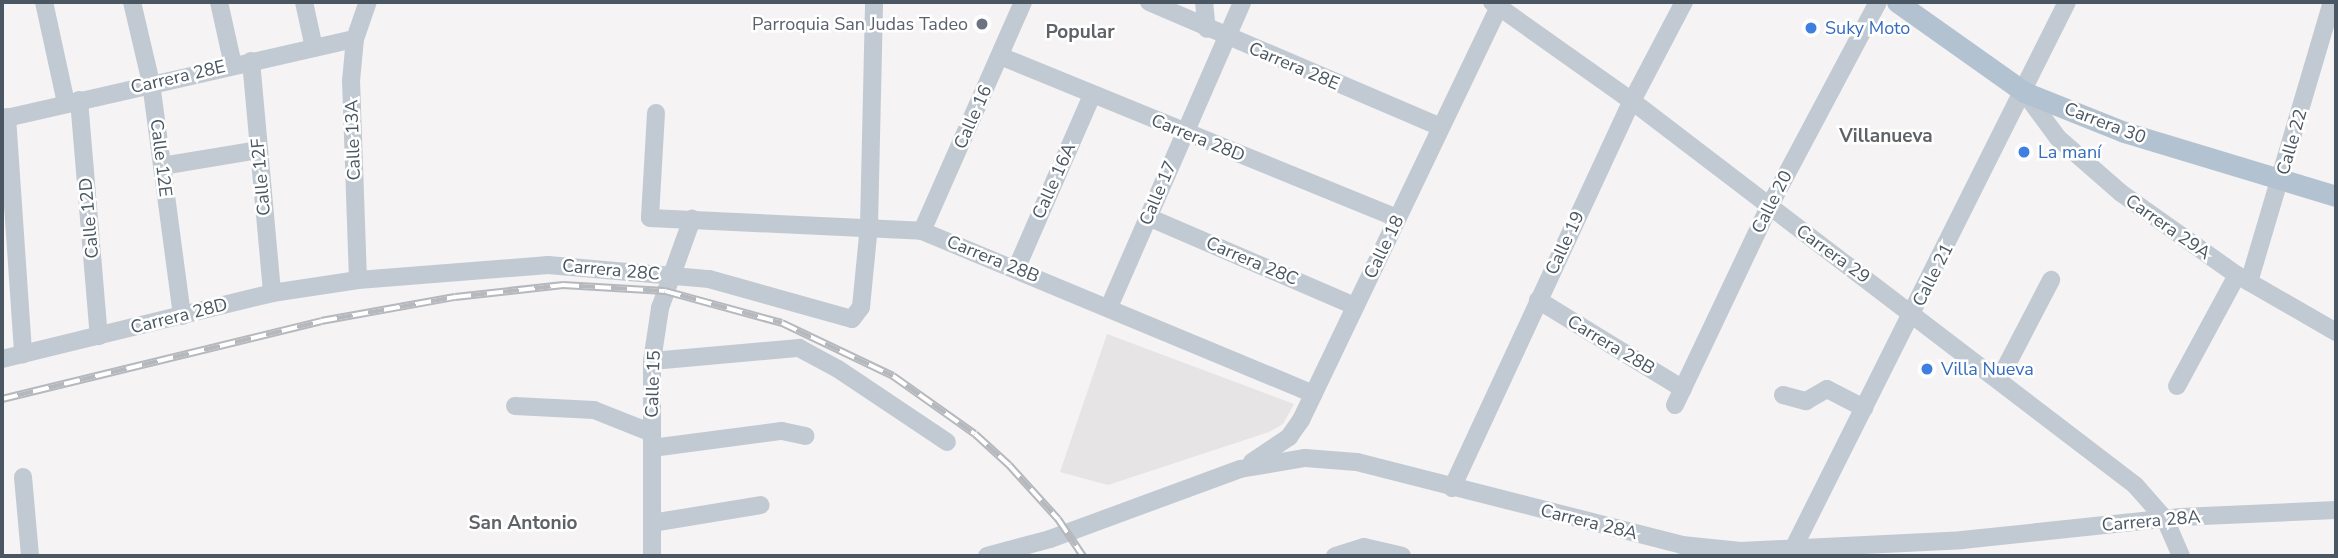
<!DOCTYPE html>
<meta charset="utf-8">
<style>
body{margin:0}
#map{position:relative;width:2338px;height:558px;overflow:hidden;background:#f5f3f3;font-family:"Nunito Sans",sans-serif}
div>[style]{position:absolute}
.education>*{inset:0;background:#e6e4e5}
.minor>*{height:18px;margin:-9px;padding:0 9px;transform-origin:9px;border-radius:9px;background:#c1cad2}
.major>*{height:21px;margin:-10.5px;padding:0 10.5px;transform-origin:10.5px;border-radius:10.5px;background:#b3c2d1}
.rail>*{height:8px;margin-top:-4px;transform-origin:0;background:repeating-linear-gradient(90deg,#fff 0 16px,#b5b8bd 0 32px);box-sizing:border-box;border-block:2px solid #b5b8bd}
.dots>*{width:19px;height:19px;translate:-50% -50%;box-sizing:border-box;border:4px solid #fff;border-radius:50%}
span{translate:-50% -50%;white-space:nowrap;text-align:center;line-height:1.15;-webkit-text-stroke:5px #fff;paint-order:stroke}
.worship-label{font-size:18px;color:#5b616d}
.right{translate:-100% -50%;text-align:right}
.shop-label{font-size:18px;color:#366cbe}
.left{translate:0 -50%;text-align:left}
.street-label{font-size:18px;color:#4a5661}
.neighbourhood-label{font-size:19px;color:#5f6368;font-weight:700}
.frame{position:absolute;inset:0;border:4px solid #4a5661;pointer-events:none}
</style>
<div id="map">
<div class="education">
<div style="clip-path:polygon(1107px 334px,1294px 404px,1283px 424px,1269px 432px,1108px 485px,1060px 472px)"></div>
</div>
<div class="minor">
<div style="left:44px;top:2px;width:103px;rotate:77.7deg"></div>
<div style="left:132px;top:2px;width:83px;rotate:76.8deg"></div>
<div style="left:151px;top:83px;width:235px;rotate:82.4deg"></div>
<div style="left:219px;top:2px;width:65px;rotate:77.5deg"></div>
<div style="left:304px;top:2px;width:47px;rotate:77.7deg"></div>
<div style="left:1149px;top:2px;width:317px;rotate:23.2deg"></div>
<div style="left:1204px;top:2px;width:27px;rotate:84deg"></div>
<div style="left:1492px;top:2px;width:171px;rotate:35.3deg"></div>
<div style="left:1632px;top:101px;width:633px;rotate:37.36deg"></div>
<div style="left:2135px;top:485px;width:45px;rotate:48.6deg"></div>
<div style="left:2165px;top:519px;width:40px;rotate:66.6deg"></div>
<div style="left:1000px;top:56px;width:429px;rotate:22.2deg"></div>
<div style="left:251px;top:61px;width:233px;rotate:84.8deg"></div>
<div style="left:2024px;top:92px;width:57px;rotate:53.5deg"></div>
<div style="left:2058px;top:138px;width:84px;rotate:41.1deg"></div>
<div style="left:2121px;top:193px;width:142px;rotate:35.3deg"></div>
<div style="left:2237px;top:275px;width:114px;rotate:29.9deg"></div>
<div style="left:79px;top:100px;width:237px;rotate:85.2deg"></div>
<div style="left:656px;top:113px;width:105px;rotate:93.3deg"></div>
<div style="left:650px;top:218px;width:272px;rotate:2.7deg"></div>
<div style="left:922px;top:231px;width:424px;rotate:22.6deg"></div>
<div style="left:7px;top:117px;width:238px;rotate:86.1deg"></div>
<div style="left:2px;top:119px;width:362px;rotate:-12.8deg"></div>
<div style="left:162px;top:166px;width:98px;rotate:-9.4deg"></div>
<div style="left:1148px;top:217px;width:225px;rotate:23.3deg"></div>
<div style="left:922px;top:231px;width:250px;rotate:-66.2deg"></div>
<div style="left:1017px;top:267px;width:188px;rotate:-66.4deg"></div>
<div style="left:358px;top:280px;width:199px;rotate:-92deg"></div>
<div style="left:351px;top:81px;width:42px;rotate:-84.6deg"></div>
<div style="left:355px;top:39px;width:39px;rotate:-71deg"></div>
<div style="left:2249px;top:282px;width:292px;rotate:-73.5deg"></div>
<div style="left:1538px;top:300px;width:170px;rotate:31.5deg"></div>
<div style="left:1109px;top:307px;width:333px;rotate:-66.4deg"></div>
<div style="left:2px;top:359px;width:278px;rotate:-13.7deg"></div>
<div style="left:272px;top:293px;width:87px;rotate:-8.6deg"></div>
<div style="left:358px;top:280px;width:191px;rotate:-4.5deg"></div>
<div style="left:548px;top:265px;width:162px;rotate:5deg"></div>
<div style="left:709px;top:279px;width:148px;rotate:15.6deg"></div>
<div style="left:852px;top:319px;width:15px;rotate:-53deg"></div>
<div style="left:861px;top:307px;width:81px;rotate:-84.4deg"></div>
<div style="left:869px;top:226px;width:224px;rotate:-88.7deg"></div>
<div style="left:652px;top:361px;width:148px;rotate:-5.1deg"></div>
<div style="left:799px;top:348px;width:44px;rotate:28.3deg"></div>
<div style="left:838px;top:369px;width:131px;rotate:33.8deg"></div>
<div style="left:1999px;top:380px;width:113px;rotate:-62.5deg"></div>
<div style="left:2177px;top:386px;width:126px;rotate:-61.6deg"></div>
<div style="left:1783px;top:395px;width:24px;rotate:15deg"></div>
<div style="left:1806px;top:401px;width:24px;rotate:-30deg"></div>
<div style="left:1827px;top:389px;width:42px;rotate:27.2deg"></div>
<div style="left:1675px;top:405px;width:219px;rotate:-64.6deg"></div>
<div style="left:1769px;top:207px;width:232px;rotate:-62deg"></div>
<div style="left:515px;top:406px;width:79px;rotate:2.9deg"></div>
<div style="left:594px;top:410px;width:62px;rotate:21.6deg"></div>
<div style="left:652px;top:448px;width:131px;rotate:-7.5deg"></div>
<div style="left:782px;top:431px;width:24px;rotate:12deg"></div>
<div style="left:1252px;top:462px;width:45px;rotate:-34deg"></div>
<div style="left:1289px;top:437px;width:21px;rotate:-55deg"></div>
<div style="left:1301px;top:420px;width:463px;rotate:-64.4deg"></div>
<div style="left:23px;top:477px;width:79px;rotate:84.9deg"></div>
<div style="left:1452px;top:488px;width:427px;rotate:-65.1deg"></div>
<div style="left:1632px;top:101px;width:112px;rotate:-62.3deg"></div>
<div style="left:652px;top:523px;width:110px;rotate:-9.4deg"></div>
<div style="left:1795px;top:545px;width:607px;rotate:-63.39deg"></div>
<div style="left:652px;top:556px;width:195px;rotate:-90deg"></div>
<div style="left:652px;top:361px;width:54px;rotate:-81.4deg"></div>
<div style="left:660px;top:308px;width:95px;rotate:-70.2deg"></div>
<div style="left:987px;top:556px;width:65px;rotate:-15.1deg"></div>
<div style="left:1050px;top:539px;width:202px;rotate:-20.2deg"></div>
<div style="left:1240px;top:469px;width:66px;rotate:-9.6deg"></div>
<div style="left:1305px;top:458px;width:52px;rotate:4.4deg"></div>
<div style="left:1357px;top:462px;width:335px;rotate:14.3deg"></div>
<div style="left:1682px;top:545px;width:59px;rotate:5.8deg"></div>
<div style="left:1741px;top:551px;width:221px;rotate:-2.8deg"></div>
<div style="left:1962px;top:540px;width:220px;rotate:-6deg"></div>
<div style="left:2181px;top:517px;width:155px;rotate:-2.6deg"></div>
<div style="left:1335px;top:556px;width:30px;rotate:-17deg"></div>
<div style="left:1364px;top:547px;width:39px;rotate:13deg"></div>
</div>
<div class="major">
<div style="left:1897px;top:2px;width:156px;rotate:35.3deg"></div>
<div style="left:2024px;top:92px;width:108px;rotate:21.8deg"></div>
<div style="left:2124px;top:132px;width:221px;rotate:16.8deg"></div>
</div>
<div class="rail">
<div style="left:2px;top:399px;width:328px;rotate:-13.7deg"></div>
<div style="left:321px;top:321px;width:136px;rotate:-10.2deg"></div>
<div style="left:455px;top:297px;width:109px;rotate:-6.3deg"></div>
<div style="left:563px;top:285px;width:102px;rotate:3.4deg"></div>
<div style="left:665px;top:291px;width:121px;rotate:15.3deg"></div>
<div style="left:782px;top:323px;width:123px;rotate:25.5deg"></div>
<div style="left:893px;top:376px;width:100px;rotate:35.3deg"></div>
<div style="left:975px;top:434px;width:46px;rotate:42.4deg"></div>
<div style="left:1009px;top:465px;width:73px;rotate:47.8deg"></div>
<div style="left:1058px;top:519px;width:45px;rotate:56deg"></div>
</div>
<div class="dots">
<div style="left:982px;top:24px;background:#6b7280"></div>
<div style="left:1811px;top:28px;background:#3f7fe0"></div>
<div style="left:2024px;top:152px;background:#3f7fe0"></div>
<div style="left:1927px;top:369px;background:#3f7fe0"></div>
</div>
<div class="worship-label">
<span class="right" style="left:968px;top:24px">Parroquia San Judas Tadeo</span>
</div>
<div class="shop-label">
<span class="left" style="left:1825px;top:28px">Suky Moto</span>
<span class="left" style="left:2038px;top:152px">La maní</span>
<span class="left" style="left:1941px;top:369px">Villa Nueva</span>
</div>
<div class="street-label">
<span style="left:1294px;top:66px;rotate:23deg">Carrera 28E</span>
<span style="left:178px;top:77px;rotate:-13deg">Carrera 28E</span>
<span style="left:973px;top:117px;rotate:-66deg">Calle 16</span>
<span style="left:2105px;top:123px;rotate:21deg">Carrera 30</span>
<span style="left:1198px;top:138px;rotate:22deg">Carrera 28D</span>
<span style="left:353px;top:140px;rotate:-92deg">Calle 13A</span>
<span style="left:2292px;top:142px;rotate:-74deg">Calle 22</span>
<span style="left:161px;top:158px;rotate:83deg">Calle 12E</span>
<span style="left:261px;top:177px;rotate:-95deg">Calle 12F</span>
<span style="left:1054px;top:181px;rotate:-66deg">Calle 16A</span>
<span style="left:1158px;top:193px;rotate:-67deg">Calle 17</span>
<span style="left:1772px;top:202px;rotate:-63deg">Calle 20</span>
<span style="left:89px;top:218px;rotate:-95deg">Calle 12D</span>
<span style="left:2168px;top:227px;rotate:35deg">Carrera 29A</span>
<span style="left:1565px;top:243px;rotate:-65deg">Calle 19</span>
<span style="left:1384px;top:247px;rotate:-64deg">Calle 18</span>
<span style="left:1833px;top:254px;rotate:36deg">Carrera 29</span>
<span style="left:993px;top:259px;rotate:22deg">Carrera 28B</span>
<span style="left:1252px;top:261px;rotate:23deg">Carrera 28C</span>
<span style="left:611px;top:270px;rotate:5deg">Carrera 28C</span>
<span style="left:1933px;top:275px;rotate:-63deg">Calle 21</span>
<span style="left:179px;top:316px;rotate:-14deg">Carrera 28D</span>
<span style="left:1611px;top:345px;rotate:31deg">Carrera 28B</span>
<span style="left:653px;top:384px;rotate:-88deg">Calle 15</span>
<span style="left:2151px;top:521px;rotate:-5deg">Carrera 28A</span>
<span style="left:1589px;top:522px;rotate:14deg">Carrera 28A</span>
</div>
<div class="neighbourhood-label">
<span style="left:1080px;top:33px">Popular</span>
<span style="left:1886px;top:137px">Villanueva</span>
<span style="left:523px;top:524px">San Antonio</span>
</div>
<div class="frame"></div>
</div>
